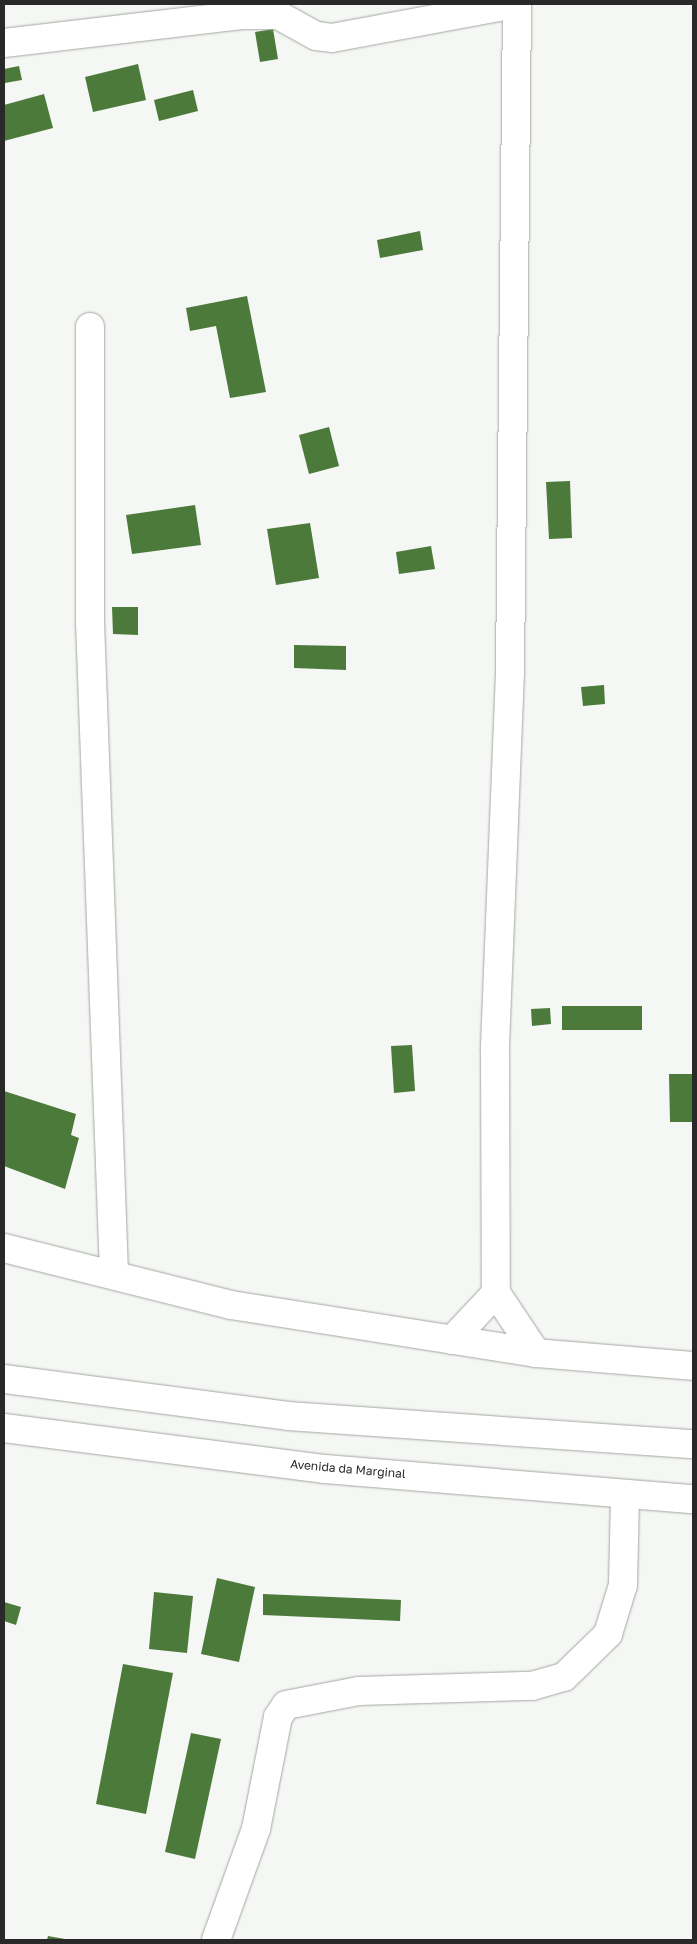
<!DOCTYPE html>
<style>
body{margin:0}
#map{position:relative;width:697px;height:1944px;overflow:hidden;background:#f5f7f4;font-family:"Golos Text",sans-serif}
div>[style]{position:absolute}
.building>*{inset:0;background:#4c7a3b}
.roads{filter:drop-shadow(0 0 1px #a4a6a3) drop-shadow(0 0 1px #a4a6a3)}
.minor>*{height:28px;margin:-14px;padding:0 14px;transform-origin:14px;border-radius:14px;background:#fff}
.major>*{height:28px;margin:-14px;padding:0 14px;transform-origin:14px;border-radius:14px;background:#fff}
span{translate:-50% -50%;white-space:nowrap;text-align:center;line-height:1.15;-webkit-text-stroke:5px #fff;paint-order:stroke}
.street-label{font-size:12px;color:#282928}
.frame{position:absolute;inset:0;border:5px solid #282928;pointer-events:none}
</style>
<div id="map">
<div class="building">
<div style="clip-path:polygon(273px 29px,278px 59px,260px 62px,255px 32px)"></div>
<div style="clip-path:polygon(138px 64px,146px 100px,93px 112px,85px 77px)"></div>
<div style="clip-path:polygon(19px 66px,22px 80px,5px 83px,4px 69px)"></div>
<div style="clip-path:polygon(193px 90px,198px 111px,159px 121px,154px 100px)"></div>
<div style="clip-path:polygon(44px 94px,53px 128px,4px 141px,4px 105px)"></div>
<div style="clip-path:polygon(420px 231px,423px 250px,380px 258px,377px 240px)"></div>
<div style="clip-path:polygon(247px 296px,266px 392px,230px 398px,216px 326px,190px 331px,186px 308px)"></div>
<div style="clip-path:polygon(329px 427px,339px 466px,309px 474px,299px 435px)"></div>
<div style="clip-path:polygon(570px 481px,572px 538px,549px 539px,546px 482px)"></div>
<div style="clip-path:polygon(195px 505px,201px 545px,132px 554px,126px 515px)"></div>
<div style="clip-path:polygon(310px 523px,319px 578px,276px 585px,267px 529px)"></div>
<div style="clip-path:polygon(431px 546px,435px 569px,399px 574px,396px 552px)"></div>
<div style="clip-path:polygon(112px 607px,138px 607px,138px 635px,113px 634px)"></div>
<div style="clip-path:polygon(294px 645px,346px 646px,346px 670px,294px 668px)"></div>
<div style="clip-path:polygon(604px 685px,605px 704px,583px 706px,581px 687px)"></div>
<div style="clip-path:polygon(562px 1006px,642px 1006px,642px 1030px,562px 1030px)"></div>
<div style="clip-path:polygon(550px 1008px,551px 1024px,532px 1026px,531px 1009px)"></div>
<div style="clip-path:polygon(412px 1045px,415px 1091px,394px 1093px,391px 1046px)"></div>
<div style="clip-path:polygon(669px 1074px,693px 1074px,693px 1122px,670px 1122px)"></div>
<div style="clip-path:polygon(4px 1091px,76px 1114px,71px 1135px,79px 1138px,65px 1189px,4px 1166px)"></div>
<div style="clip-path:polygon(217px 1578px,255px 1587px,239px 1662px,201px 1654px)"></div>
<div style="clip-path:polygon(154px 1592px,193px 1596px,187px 1653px,149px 1649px)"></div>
<div style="clip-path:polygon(263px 1594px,401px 1600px,400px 1621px,263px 1615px)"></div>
<div style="clip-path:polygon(4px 1602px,21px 1607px,16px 1625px,4px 1621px)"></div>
<div style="clip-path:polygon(123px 1664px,173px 1673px,146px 1814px,96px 1804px)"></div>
<div style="clip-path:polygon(191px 1733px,221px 1739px,195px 1859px,165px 1852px)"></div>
<div style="clip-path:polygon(48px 1936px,65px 1939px,65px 1940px,47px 1940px)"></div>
</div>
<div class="roads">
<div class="minor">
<div style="left:517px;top:4px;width:668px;rotate:90.6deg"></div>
<div style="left:510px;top:672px;width:378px;rotate:92.3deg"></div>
<div style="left:495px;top:1050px;width:243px;rotate:89.8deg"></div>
<div style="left:496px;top:1293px;width:72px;rotate:56.3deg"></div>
<div style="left:4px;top:43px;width:241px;rotate:-6.7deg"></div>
<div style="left:243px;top:15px;width:35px"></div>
<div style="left:278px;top:15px;width:43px;rotate:28.9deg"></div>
<div style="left:316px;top:36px;width:16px;rotate:7deg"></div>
<div style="left:332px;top:38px;width:187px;rotate:-10.5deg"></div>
<div style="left:90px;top:327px;width:295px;rotate:90deg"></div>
<div style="left:90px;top:622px;width:652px;rotate:87.89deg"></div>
<div style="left:4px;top:1248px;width:234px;rotate:14.1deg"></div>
<div style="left:231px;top:1305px;width:309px;rotate:8.9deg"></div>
<div style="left:536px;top:1353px;width:158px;rotate:4.7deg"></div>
<div style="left:452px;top:1340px;width:64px;rotate:-46.9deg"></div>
<div style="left:216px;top:1940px;width:118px;rotate:-70.2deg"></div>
<div style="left:256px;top:1829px;width:114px;rotate:-78.9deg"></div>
<div style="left:278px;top:1717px;width:14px;rotate:-56deg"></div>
<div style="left:286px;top:1705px;width:74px;rotate:-10.9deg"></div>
<div style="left:359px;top:1691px;width:173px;rotate:-1.7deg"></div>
<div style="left:532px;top:1686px;width:33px;rotate:-16deg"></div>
<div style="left:564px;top:1677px;width:62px;rotate:-44.3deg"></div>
<div style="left:608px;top:1634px;width:51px;rotate:-73deg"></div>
<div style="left:623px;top:1585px;width:89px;rotate:-88.7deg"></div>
</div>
<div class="major">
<div style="left:4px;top:1379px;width:286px;rotate:7.4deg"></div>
<div style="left:288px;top:1416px;width:406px;rotate:4deg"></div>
<div style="left:4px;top:1428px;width:324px;rotate:7.3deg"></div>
<div style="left:325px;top:1469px;width:369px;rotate:4.7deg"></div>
</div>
</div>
<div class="street-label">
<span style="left:348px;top:1469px;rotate:5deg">Avenida da Marginal</span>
</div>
<div class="frame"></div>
</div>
